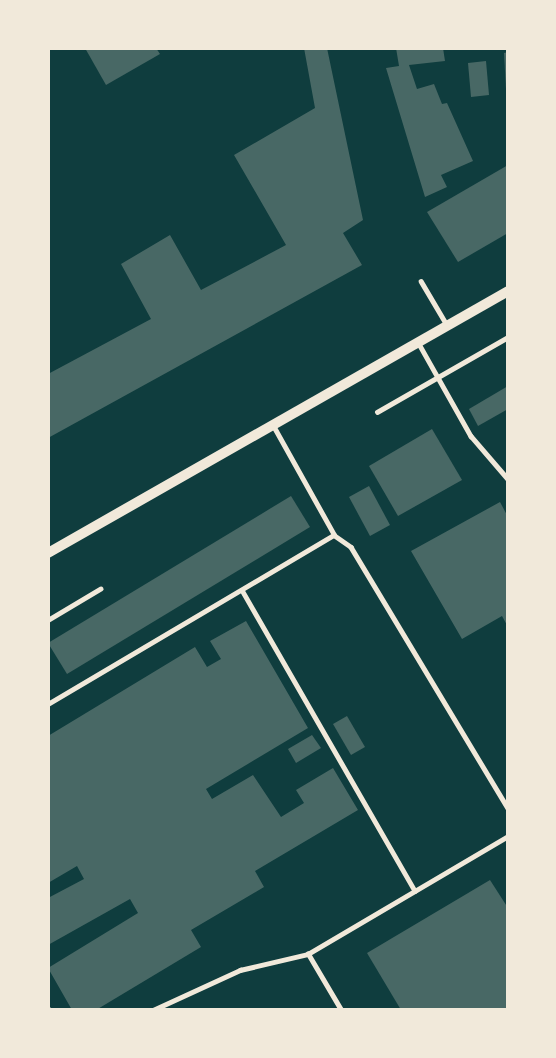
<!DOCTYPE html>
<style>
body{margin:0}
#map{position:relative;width:556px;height:1058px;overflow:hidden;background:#0f3d3e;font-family:Barlow,sans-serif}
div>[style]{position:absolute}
.building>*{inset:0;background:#486865}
.service>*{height:4.5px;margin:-2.25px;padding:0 2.25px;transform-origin:2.25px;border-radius:2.25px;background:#f1e9da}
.tertiary>*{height:10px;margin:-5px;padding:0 5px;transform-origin:5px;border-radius:5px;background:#f1e9da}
span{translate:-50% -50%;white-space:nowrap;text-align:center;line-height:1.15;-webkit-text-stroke:6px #f1e9da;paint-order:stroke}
.frame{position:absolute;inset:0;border:50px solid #f1e9da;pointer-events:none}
</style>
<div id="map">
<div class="building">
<div style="clip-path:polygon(85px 48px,156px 48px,160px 54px,106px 85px)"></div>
<div style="clip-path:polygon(304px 48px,327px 48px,363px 220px,343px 233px,362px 265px,48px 438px,48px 374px,151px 319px,121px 264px,170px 235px,201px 290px,286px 245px,234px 155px,315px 108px)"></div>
<div style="clip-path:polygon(396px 48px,443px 48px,445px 61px,409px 65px,417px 89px,434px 84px,442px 104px,447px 103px,473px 161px,441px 175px,447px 187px,425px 197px,386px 68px,399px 66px)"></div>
<div style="clip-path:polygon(508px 52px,508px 89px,506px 89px,504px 53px)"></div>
<div style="clip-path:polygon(486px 61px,489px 95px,471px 97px,468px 63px)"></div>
<div style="clip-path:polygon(508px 165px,508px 233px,458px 262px,427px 212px)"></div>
<div style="clip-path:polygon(508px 386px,508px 409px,478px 426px,469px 409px)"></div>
<div style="clip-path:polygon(432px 429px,462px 480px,398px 516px,369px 466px)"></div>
<div style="clip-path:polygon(369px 486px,390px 525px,370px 536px,349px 497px)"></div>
<div style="clip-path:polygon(291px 496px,310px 527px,67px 674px,48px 643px)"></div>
<div style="clip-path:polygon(500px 502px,508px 517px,508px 627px,502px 616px,462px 639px,411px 551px)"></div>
<div style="clip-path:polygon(246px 621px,308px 728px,206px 789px,212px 799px,253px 775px,281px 817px,304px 803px,296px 790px,333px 768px,358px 810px,255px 871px,264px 887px,191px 930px,201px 947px,96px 1010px,72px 1010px,48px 968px,138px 913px,130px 899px,48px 945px,48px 898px,84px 879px,77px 866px,48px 883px,48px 736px,195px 647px,207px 667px,221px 659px,210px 641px)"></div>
<div style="clip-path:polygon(347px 716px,365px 747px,351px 755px,333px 724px)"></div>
<div style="clip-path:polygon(312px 735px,321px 748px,296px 763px,288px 749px)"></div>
<div style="clip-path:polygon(490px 880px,508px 908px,508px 1010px,401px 1010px,367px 953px)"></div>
</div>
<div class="service">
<div style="left:421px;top:281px;width:51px;rotate:59.4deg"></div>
<div style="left:418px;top:342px;width:108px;rotate:60.6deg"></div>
<div style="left:471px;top:436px;width:57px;rotate:49.3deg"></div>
<div style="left:377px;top:412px;width:151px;rotate:-29.8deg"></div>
<div style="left:334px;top:535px;width:21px;rotate:35deg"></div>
<div style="left:351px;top:547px;width:305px;rotate:59deg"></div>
<div style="left:242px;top:590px;width:347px;rotate:60.1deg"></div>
<div style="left:48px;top:620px;width:61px;rotate:-30.8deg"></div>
<div style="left:48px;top:704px;width:332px;rotate:-30.6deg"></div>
<div style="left:334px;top:535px;width:125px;rotate:-119.2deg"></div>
<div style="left:48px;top:1008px;width:2px;rotate:63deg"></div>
<div style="left:153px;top:1010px;width:96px;rotate:-24.7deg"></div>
<div style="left:240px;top:970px;width:70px;rotate:-13.2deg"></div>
<div style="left:341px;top:1010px;width:65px;rotate:-120.5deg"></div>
<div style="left:308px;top:954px;width:232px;rotate:-30.5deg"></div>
</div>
<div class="tertiary">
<div style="left:48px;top:553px;width:529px;rotate:-29.66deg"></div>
</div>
<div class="frame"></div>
</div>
